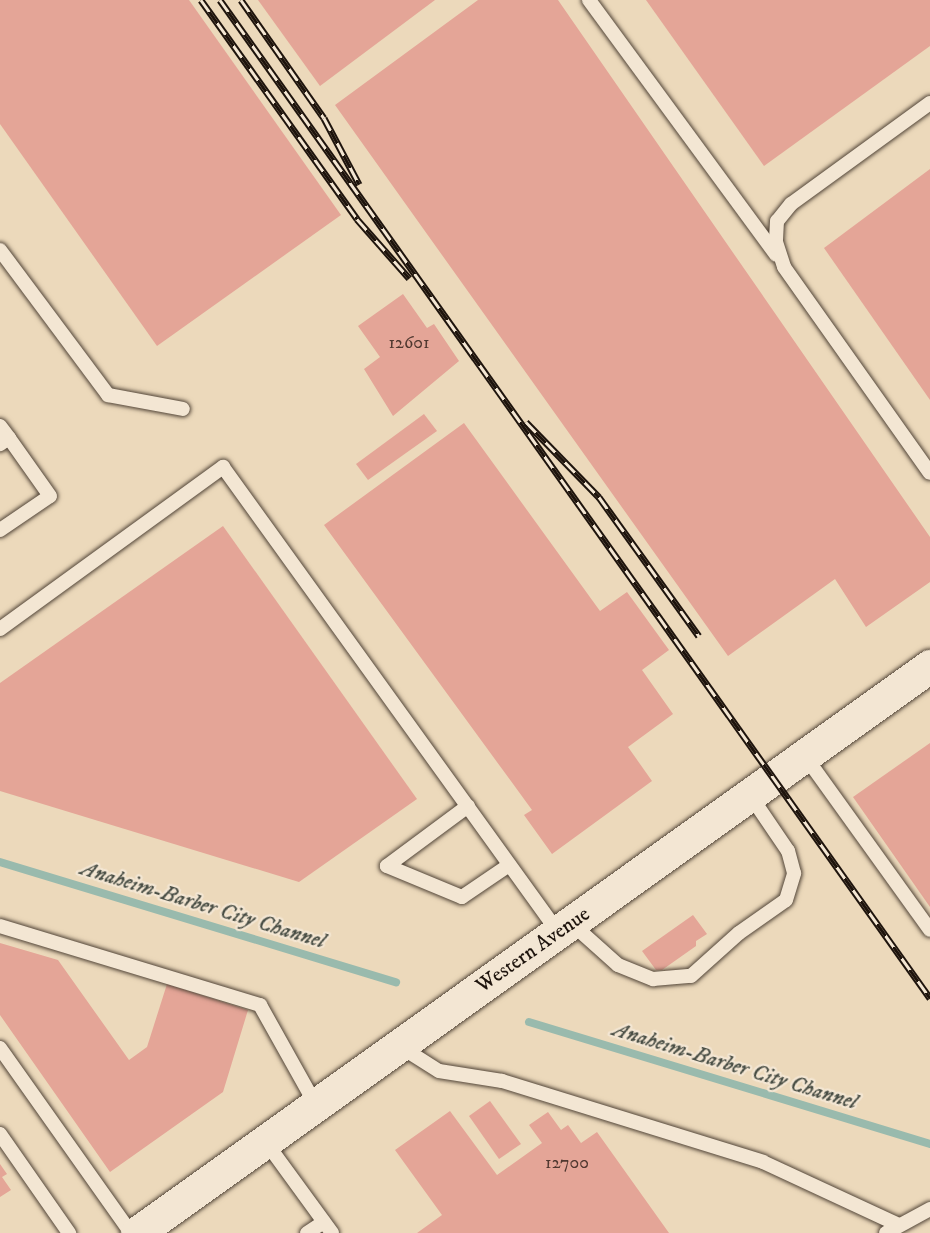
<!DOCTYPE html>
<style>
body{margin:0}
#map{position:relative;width:930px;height:1233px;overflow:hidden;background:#ecd9bb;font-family:"IM FELL DW Pica",serif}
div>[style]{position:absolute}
.stream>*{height:8px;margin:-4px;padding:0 4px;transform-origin:4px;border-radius:4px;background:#99baad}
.building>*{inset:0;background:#e4a597}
.roads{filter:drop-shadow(0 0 2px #524538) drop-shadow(0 0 2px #524538)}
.lane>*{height:14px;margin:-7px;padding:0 7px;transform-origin:7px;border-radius:7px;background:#f3e6d3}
.secondary>*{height:33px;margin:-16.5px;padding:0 16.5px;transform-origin:16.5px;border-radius:16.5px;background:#f3e6d3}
.rail>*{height:7px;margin-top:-3.5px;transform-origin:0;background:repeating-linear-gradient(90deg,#f3e6d3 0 14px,#1e140d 0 28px);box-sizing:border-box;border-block:2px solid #1e140d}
span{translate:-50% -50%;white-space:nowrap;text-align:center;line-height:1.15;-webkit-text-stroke:4.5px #f3e6d3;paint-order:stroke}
.number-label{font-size:18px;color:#503830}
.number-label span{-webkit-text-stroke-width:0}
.street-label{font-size:21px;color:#1e140d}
.water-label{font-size:22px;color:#494e45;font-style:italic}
</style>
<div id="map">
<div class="stream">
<div style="left:0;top:862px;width:414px;rotate:16.9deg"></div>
<div style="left:529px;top:1022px;width:419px;rotate:16.9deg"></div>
</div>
<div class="building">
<div style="clip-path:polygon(0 0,189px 0,341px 215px,157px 346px,0 124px)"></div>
<div style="clip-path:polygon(258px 0,435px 0,320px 86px)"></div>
<div style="clip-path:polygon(478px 0,558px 0,930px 537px,930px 582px,866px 627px,835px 579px,728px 656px,335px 105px)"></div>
<div style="clip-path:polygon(646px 0,930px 0,930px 46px,764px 166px)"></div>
<div style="clip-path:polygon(930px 169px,930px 400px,824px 248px)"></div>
<div style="clip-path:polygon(403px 294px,427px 328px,434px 324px,459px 361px,393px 416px,364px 369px,380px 357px,358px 326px)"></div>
<div style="clip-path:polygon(424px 414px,437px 431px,368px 480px,356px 464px)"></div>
<div style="clip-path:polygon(464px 423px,600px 611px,627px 592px,669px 650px,642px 670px,673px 714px,628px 747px,652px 781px,552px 854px,524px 815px,532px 810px,324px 525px)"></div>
<div style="clip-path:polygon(223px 526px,417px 799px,299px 882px,0 791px,0 683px)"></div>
<div style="clip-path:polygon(930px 743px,930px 907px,853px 797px)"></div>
<div style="clip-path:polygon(693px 915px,707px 934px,696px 941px,696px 946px,662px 970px,656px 970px,642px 951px)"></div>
<div style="clip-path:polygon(0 943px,58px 960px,129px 1060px,147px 1047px,167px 984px,248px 1010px,223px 1092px,110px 1172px,0 1015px)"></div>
<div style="clip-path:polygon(490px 1101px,521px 1144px,499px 1159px,469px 1116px)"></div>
<div style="clip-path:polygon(450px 1111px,497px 1175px,542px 1143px,529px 1125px,548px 1112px,561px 1130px,568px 1125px,581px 1143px,597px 1132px,669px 1233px,417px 1233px,442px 1215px,395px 1150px)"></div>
<div style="clip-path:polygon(0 1164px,7px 1174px,2px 1177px,11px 1190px,0 1197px)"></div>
</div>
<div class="roads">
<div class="lane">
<div style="left:589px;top:0;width:316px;rotate:53.7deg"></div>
<div style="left:930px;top:103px;width:172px;rotate:144deg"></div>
<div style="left:791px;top:204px;width:22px;rotate:129deg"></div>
<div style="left:777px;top:221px;width:21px;rotate:93deg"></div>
<div style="left:776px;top:242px;width:26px;rotate:72deg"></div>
<div style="left:784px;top:267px;width:252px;rotate:54.7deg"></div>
<div style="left:0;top:250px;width:181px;rotate:53.3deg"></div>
<div style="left:108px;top:395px;width:76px;rotate:10.6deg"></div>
<div style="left:0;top:426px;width:15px;rotate:53deg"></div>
<div style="left:9px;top:438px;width:11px;rotate:146deg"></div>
<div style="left:0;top:530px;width:60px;rotate:-34.2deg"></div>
<div style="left:50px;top:496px;width:71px;rotate:-125.3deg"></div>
<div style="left:0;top:629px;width:276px;rotate:-36deg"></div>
<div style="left:223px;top:467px;width:573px;rotate:54.23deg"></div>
<div style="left:805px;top:756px;width:214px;rotate:54.3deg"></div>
<div style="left:468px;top:806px;width:101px;rotate:143.5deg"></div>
<div style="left:387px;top:866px;width:81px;rotate:22.5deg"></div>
<div style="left:462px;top:897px;width:57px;rotate:-34.2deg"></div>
<div style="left:571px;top:923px;width:63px;rotate:41.8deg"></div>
<div style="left:618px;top:965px;width:38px;rotate:22deg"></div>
<div style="left:653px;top:979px;width:38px;rotate:-5deg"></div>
<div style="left:691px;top:976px;width:64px;rotate:-41.9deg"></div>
<div style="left:739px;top:933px;width:57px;rotate:-35.1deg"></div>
<div style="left:786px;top:900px;width:28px;rotate:-73deg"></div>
<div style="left:794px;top:873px;width:23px;rotate:-105deg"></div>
<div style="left:788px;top:851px;width:68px;rotate:-124.2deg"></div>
<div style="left:0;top:926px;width:272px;rotate:16.9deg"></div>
<div style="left:260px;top:1005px;width:115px;rotate:60.8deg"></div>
<div style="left:401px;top:1047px;width:45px;rotate:32.3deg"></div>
<div style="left:439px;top:1071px;width:64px;rotate:9deg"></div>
<div style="left:502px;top:1081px;width:273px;rotate:17.2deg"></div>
<div style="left:763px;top:1162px;width:150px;rotate:24.9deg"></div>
<div style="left:0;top:1048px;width:227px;rotate:54.7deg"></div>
<div style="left:0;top:1134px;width:121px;rotate:55.1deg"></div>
<div style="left:265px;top:1141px;width:114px;rotate:53.9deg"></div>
<div style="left:307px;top:1233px;width:20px;rotate:-33deg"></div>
<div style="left:886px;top:1233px;width:50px;rotate:-28.6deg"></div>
</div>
<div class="secondary">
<div style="left:137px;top:1233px;width:975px;rotate:-35.57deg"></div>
</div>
</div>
<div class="rail">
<div style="left:201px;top:0;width:269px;rotate:54.5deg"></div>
<div style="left:357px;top:219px;width:79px;rotate:48.6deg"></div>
<div style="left:220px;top:0;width:1225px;rotate:54.57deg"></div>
<div style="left:241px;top:0;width:144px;rotate:54.9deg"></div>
<div style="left:324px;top:118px;width:75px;rotate:62.1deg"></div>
<div style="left:526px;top:422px;width:105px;rotate:45.8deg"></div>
<div style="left:599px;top:497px;width:171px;rotate:54.3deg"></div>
</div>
<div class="number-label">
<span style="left:409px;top:343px">12601</span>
<span style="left:567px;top:1163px">12700</span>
</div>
<div class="street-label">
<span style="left:533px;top:950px;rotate:-35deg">Western Avenue</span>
</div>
<div class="water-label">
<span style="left:203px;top:905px;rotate:17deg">Anaheim-Barber City Channel</span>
<span style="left:735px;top:1066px;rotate:17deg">Anaheim-Barber City Channel</span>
</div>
</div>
